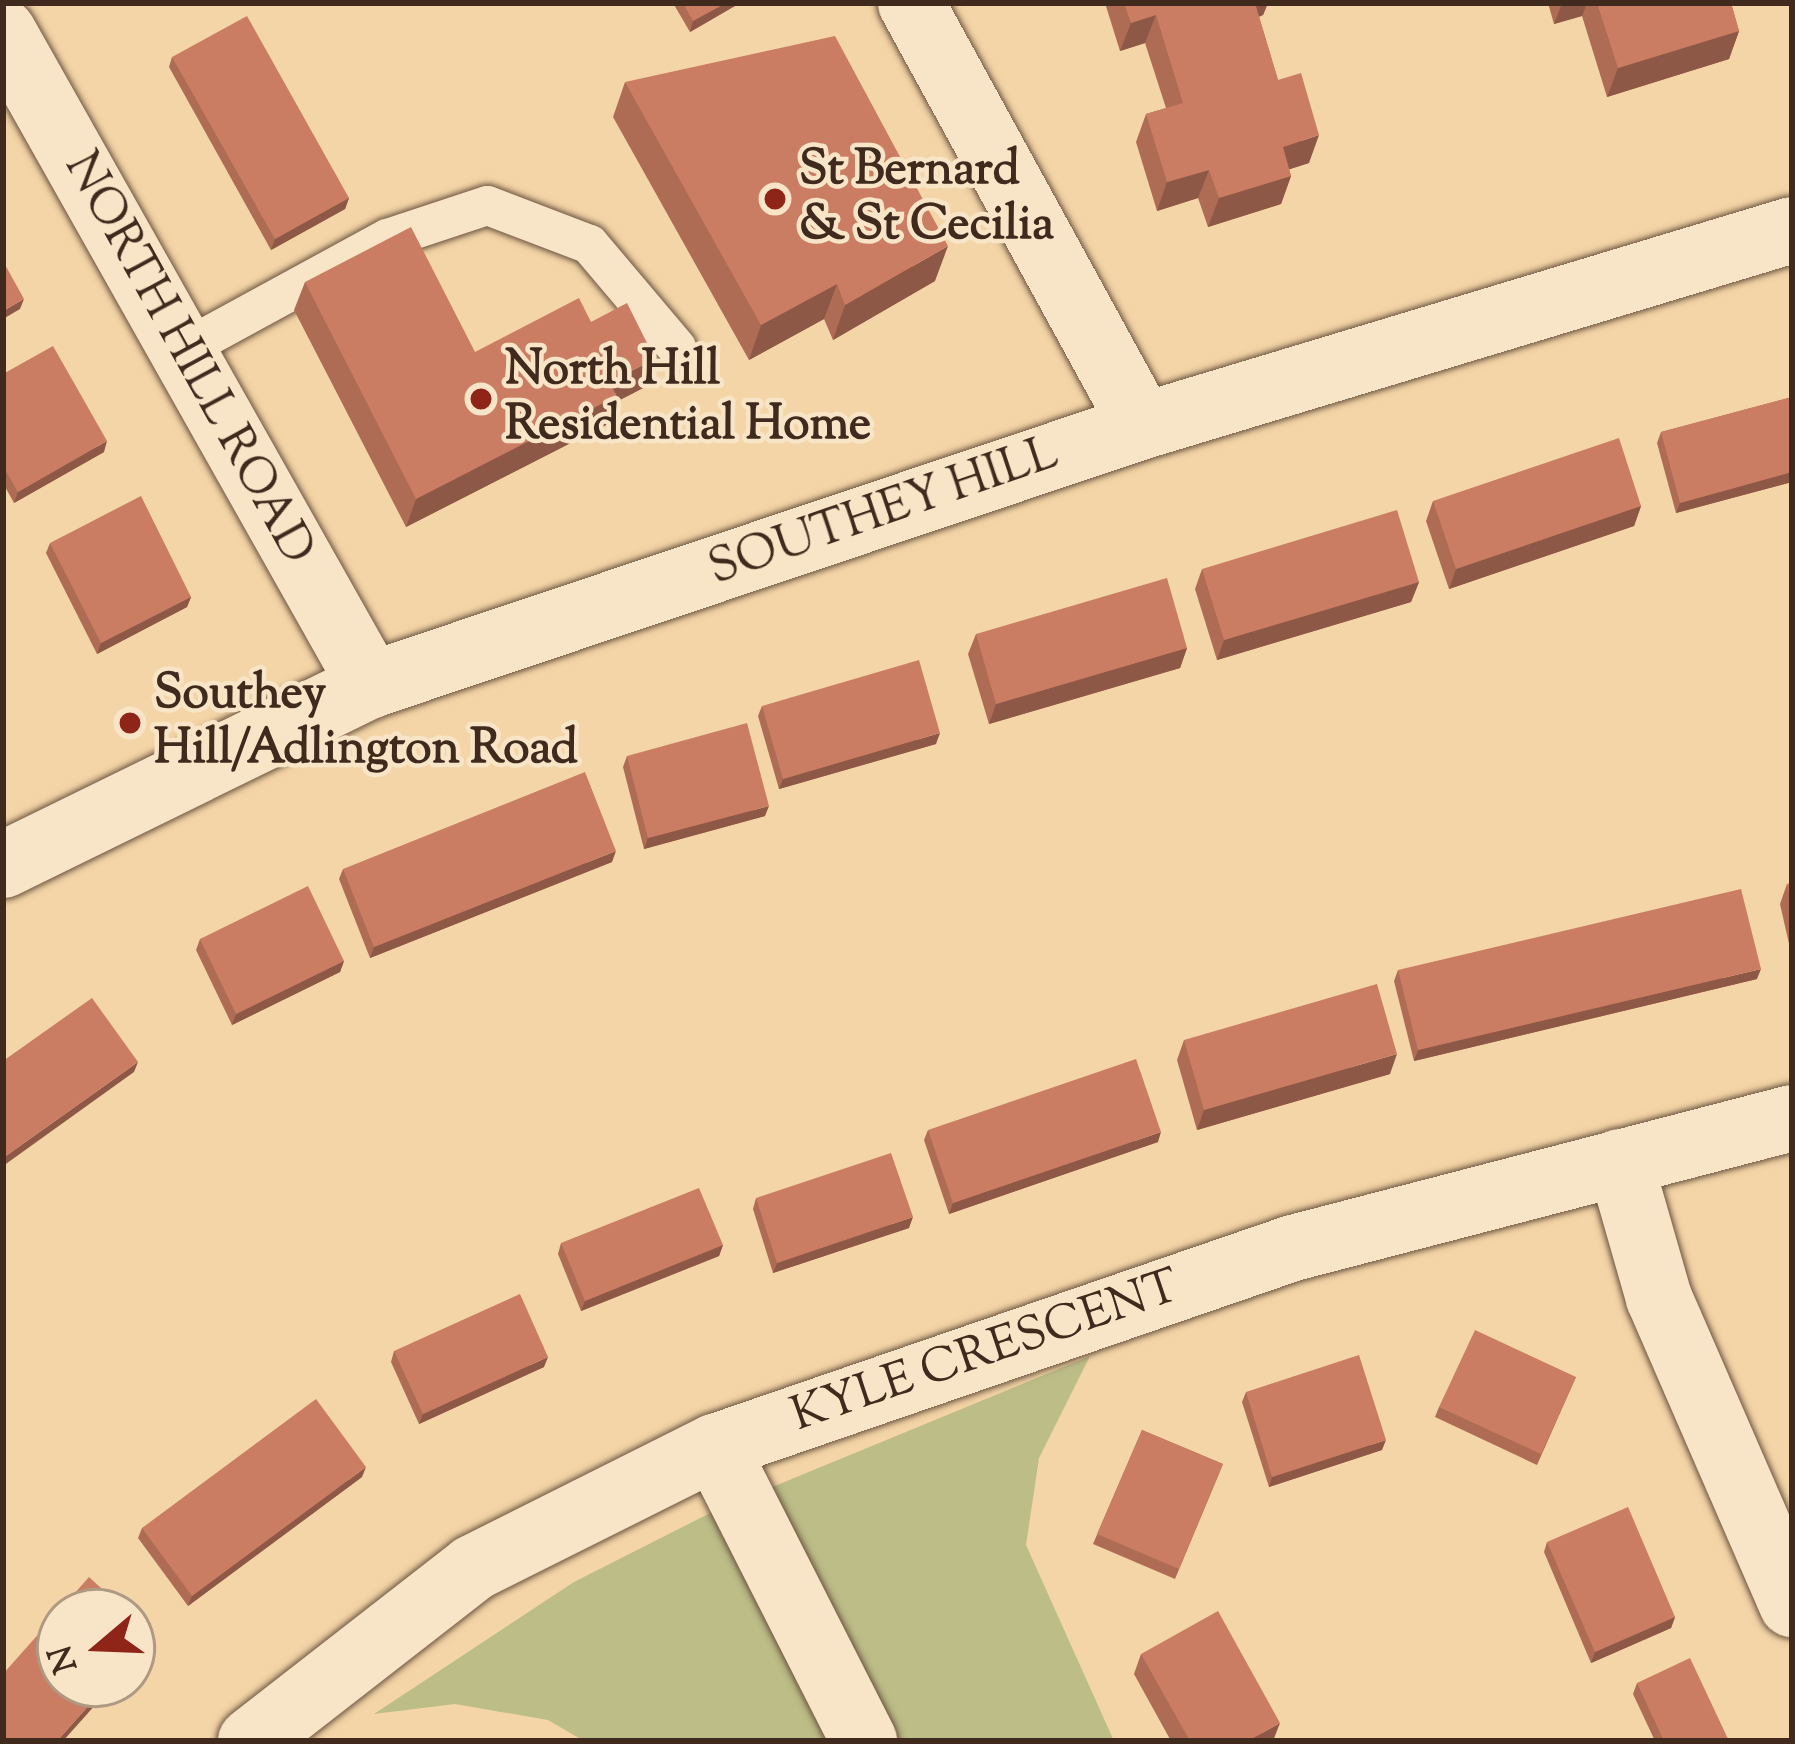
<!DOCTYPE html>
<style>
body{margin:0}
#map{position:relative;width:1795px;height:1744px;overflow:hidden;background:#f4d5a7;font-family:"Sorts Mill Goudy",serif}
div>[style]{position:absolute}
.green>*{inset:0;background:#bcbd87}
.roads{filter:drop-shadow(0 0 3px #6c5540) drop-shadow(0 0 3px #6c5540)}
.lane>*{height:39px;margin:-19.5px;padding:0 19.5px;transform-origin:19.5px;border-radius:19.5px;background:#f8e4c6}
.street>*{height:66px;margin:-33px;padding:0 33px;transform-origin:33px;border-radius:33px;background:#f8e4c6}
.wall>*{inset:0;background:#ae6c55}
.shaded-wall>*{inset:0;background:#8d5845}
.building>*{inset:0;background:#ca7d63}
.dots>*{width:33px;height:33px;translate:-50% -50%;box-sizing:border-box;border:6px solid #f8e4c6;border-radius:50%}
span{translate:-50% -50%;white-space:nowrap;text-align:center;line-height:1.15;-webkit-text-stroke:9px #f8e4c6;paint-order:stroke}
.poi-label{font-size:48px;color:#3f2a1d;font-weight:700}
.left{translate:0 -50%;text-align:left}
.street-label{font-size:48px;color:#3f2a1d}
.frame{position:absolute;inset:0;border:6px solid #3f2a1d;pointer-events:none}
.north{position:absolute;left:36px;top:1588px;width:120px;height:120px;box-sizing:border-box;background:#f8e4c6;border:3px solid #ae9a82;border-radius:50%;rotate:251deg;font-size:33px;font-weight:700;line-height:48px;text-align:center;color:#3f2a1d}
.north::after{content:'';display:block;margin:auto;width:42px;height:54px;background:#8f2418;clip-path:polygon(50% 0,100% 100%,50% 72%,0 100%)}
</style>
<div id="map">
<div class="green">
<div style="clip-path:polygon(1090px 1356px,1039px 1458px,1026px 1545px,1114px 1741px,584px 1741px,548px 1720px,455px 1704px,374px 1714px,574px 1582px,714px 1511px)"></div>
</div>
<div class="roads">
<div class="lane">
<div style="left:183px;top:349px;width:232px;rotate:-28.6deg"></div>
<div style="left:387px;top:238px;width:105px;rotate:-18.3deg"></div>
<div style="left:487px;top:205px;width:109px;rotate:20.9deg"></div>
<div style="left:589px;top:244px;width:135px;rotate:49.8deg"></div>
</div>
<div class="street">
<div style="left:911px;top:3px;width:482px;rotate:61.3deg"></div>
<div style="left:3px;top:32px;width:750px;rotate:60.6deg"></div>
<div style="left:3px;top:865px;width:410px;rotate:-26.1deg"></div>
<div style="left:371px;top:685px;width:814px;rotate:-18.55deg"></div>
<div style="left:1143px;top:426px;width:678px;rotate:-16.8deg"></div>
<div style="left:1620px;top:1162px;width:141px;rotate:74deg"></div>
<div style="left:1659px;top:1298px;width:334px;rotate:66.5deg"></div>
<div style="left:715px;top:1447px;width:330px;rotate:63.1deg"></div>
<div style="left:251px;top:1741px;width:281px;rotate:-37.9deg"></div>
<div style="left:473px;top:1568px;width:271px;rotate:-26.6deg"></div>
<div style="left:715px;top:1447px;width:611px;rotate:-19deg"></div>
<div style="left:1293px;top:1248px;width:516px;rotate:-14.6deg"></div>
</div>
</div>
<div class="wall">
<div style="clip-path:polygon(673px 3px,740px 3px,690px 32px)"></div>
<div style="clip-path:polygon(1105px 3px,1268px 3px,1263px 15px,1259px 17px,1278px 80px,1309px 163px,1289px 169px,1291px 176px,1281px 204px,1208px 227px,1198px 198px,1157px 211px,1136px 142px,1146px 114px,1166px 108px,1145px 43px,1120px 51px)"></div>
<div style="clip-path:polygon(1548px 3px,1731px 3px,1739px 31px,1729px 59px,1607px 97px,1582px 16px,1554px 24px)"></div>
<div style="clip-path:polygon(172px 57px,349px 198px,345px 209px,271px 250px,169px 67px)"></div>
<div style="clip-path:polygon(625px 82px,935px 281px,833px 340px,824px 319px,749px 360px,613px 117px)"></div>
<div style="clip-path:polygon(305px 282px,475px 352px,645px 387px,614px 403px,606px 425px,406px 527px,294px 310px)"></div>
<div style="clip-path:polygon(3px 374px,104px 452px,14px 503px,3px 483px)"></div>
<div style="clip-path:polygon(1792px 397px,1792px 482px,1676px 513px,1657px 443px,1661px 432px)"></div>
<div style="clip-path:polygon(1433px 501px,1641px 506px,1634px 526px,1449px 589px,1426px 521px)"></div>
<div style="clip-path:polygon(50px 543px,191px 597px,187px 607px,97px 654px,46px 553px)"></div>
<div style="clip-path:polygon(1202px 569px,1419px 582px,1411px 602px,1217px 660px,1195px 589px)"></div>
<div style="clip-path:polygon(976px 634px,1187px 648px,1180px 668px,989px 724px,968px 654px)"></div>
<div style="clip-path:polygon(762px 706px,936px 744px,779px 789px,758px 716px)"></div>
<div style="clip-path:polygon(627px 756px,765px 816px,644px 849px,623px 767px)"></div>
<div style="clip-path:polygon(612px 862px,370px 958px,339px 879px,343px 869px)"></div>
<div style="clip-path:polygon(1792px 883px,1792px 957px,1780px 904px,1787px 884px)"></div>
<div style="clip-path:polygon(200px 939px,344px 961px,340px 972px,232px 1025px,196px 950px)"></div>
<div style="clip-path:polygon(1398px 970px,1757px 979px,1414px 1061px,1394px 981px)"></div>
<div style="clip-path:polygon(1184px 1040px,1390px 1074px,1197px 1130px,1177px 1060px)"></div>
<div style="clip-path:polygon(928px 1130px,1158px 1142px,949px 1214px,924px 1140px)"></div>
<div style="clip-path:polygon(756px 1198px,909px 1228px,773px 1273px,753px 1209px)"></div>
<div style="clip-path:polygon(561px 1243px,723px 1245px,719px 1256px,581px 1311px,558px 1254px)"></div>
<div style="clip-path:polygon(394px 1351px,544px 1367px,419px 1424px,391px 1362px)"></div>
<div style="clip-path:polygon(1576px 1377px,1537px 1465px,1435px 1417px,1439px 1407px)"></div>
<div style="clip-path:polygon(1246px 1392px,1382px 1450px,1269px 1487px,1242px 1402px)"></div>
<div style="clip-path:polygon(1142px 1430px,1223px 1464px,1175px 1579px,1093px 1544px)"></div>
<div style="clip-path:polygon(362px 1477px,188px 1606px,138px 1538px,142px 1528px)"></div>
<div style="clip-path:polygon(1547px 1542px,1675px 1617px,1671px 1628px,1591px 1663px,1544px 1552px)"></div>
<div style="clip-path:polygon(1141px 1654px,1273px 1741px,1171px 1741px,1134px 1674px)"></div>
<div style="clip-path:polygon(1637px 1683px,1729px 1741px,1655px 1741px,1633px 1694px)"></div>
</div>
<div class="shaded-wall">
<div style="clip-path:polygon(726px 3px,740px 3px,690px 32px,693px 21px)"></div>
<div style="clip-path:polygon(1249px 3px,1268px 3px,1263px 15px,1242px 22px)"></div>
<div style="clip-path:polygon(1562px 3px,1587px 3px,1582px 16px,1554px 24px)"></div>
<div style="clip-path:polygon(1156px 15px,1145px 43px,1120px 51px,1131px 23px)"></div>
<div style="clip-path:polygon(1739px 31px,1729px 59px,1607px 97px,1618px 68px)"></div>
<div style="clip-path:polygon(1319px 135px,1309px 163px,1272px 175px,1283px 147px)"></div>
<div style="clip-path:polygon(1209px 170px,1198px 198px,1157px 211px,1167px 182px)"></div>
<div style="clip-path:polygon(1291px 176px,1281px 204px,1208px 227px,1219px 198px)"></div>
<div style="clip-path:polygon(349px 198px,345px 209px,271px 250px,275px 239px)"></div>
<div style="clip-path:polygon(948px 246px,935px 281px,833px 340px,845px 305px)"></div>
<div style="clip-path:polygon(837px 284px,824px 319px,749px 360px,761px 325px)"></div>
<div style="clip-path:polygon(24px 299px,20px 309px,3px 319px,3px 311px)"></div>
<div style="clip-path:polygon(655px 359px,645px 387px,614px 403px,606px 425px,406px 527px,416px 499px,609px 382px)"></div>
<div style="clip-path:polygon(107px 441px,104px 452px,14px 503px,18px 492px)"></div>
<div style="clip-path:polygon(1792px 472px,1792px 482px,1676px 513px,1680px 503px)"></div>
<div style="clip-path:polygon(1641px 506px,1634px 526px,1449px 589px,1456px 569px)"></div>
<div style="clip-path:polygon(1419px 582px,1411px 602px,1217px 660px,1224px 640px)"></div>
<div style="clip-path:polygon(191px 597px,187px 607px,97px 654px,101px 643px)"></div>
<div style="clip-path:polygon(1187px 648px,1180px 668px,989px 724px,996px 704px)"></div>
<div style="clip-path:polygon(940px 733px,936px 744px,779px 789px,783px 779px)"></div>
<div style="clip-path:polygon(769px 806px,765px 816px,644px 849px,648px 838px)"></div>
<div style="clip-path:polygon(616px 851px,612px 862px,370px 958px,374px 947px)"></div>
<div style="clip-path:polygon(344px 961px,340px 972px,232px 1025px,236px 1014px)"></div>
<div style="clip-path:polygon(1761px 969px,1757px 979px,1414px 1061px,1418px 1050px)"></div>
<div style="clip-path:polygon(1397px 1054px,1390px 1074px,1197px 1130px,1204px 1110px)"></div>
<div style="clip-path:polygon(138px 1062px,134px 1072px,3px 1166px,3px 1158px)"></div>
<div style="clip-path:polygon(1161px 1132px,1158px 1142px,949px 1214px,953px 1203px)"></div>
<div style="clip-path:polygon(913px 1217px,909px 1228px,773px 1273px,777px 1263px)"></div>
<div style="clip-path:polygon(723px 1245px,719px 1256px,581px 1311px,585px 1301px)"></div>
<div style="clip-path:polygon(548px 1357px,544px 1367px,419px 1424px,423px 1414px)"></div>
<div style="clip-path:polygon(1386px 1440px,1382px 1450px,1269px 1487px,1272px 1477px)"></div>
<div style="clip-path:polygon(366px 1467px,362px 1477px,188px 1606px,192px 1596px)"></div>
<div style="clip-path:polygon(1675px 1617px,1671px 1628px,1591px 1663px,1595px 1652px)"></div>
<div style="clip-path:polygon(152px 1634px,148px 1645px,132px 1663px,132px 1657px)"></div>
<div style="clip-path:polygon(108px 1684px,114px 1684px,63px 1741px,57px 1741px)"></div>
<div style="clip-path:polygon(1280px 1723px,1273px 1741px,1248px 1741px)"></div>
</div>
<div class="building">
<div style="clip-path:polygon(683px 3px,726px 3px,693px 21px)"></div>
<div style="clip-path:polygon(1124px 3px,1255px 3px,1278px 80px,1301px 73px,1319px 135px,1283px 147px,1291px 176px,1219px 198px,1209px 170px,1167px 182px,1146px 114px,1183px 103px,1156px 15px,1131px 23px)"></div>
<div style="clip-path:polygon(1597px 3px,1731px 3px,1739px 31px,1618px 68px)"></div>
<div style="clip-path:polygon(247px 16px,349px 198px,275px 239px,172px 57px)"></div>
<div style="clip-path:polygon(835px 36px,948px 246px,845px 305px,837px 284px,761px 325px,625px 82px)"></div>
<div style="clip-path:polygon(411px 227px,475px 352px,579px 298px,591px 322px,627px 303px,655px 359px,609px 382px,617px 396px,416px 499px,305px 282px)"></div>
<div style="clip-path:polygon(3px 261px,24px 299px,3px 311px)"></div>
<div style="clip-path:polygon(53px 346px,107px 441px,18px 492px,3px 466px,3px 374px)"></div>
<div style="clip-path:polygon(1792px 397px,1792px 472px,1680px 503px,1661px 432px)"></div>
<div style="clip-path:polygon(1619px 438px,1641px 506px,1456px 569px,1433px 501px)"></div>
<div style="clip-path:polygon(141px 496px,191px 597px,101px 643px,50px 543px)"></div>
<div style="clip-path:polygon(1397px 510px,1419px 582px,1224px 640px,1202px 569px)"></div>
<div style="clip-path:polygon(1167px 578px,1187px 648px,996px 704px,976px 634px)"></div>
<div style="clip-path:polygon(919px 660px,940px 733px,783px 779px,762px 706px)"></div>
<div style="clip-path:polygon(747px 723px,769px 806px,648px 838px,627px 756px)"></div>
<div style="clip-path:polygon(585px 772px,616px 851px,374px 947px,343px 869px)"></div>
<div style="clip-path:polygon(1792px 883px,1792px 905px,1787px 884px)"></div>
<div style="clip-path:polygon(308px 886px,344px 961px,236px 1014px,200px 939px)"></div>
<div style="clip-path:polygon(1741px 889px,1761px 969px,1418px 1050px,1398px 970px)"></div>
<div style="clip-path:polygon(1377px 984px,1397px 1054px,1204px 1110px,1184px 1040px)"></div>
<div style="clip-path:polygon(92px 998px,138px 1062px,3px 1158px,3px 1061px)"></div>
<div style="clip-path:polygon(1136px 1059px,1161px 1132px,953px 1203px,928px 1130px)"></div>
<div style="clip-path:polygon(891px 1153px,913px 1217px,777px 1263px,756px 1198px)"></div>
<div style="clip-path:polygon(699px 1188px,723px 1245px,585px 1301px,561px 1243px)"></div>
<div style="clip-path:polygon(520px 1294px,548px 1357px,423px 1414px,394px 1351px)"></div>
<div style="clip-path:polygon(1475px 1330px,1576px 1377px,1541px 1454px,1439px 1407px)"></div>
<div style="clip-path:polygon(1359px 1355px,1386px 1440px,1272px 1477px,1246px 1392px)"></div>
<div style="clip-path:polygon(316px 1399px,366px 1467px,192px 1596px,142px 1528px)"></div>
<div style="clip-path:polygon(1142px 1430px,1223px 1464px,1179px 1569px,1097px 1534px)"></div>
<div style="clip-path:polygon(1628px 1507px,1675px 1617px,1595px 1652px,1547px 1542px)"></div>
<div style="clip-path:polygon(89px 1577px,127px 1612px,60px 1612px,60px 1684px,108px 1684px,57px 1741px,3px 1741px,3px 1674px)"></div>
<div style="clip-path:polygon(1218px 1611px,1280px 1723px,1248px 1741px,1190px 1741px,1141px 1654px)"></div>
<div style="clip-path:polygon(132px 1616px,152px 1634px,132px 1657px)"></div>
<div style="clip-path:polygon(1690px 1658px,1729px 1741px,1664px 1741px,1637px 1683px)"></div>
</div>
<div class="dots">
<div style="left:775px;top:199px;background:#8f2418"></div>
<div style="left:481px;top:399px;background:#8f2418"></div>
<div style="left:130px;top:723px;background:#8f2418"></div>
</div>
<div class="poi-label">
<span class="left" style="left:799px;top:199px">St Bernard<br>&amp; St Cecilia</span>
<span class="left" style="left:505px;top:399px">North Hill<br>Residential Home</span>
<span class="left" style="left:154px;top:723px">Southey<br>Hill/Adlington Road</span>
</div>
<div class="street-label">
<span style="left:187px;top:359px;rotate:61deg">NORTH HILL ROAD</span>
<span style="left:884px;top:513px;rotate:-19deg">SOUTHEY HILL</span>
<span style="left:986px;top:1353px;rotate:-19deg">KYLE CRESCENT</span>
</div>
<div class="frame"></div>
<div class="north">N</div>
</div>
